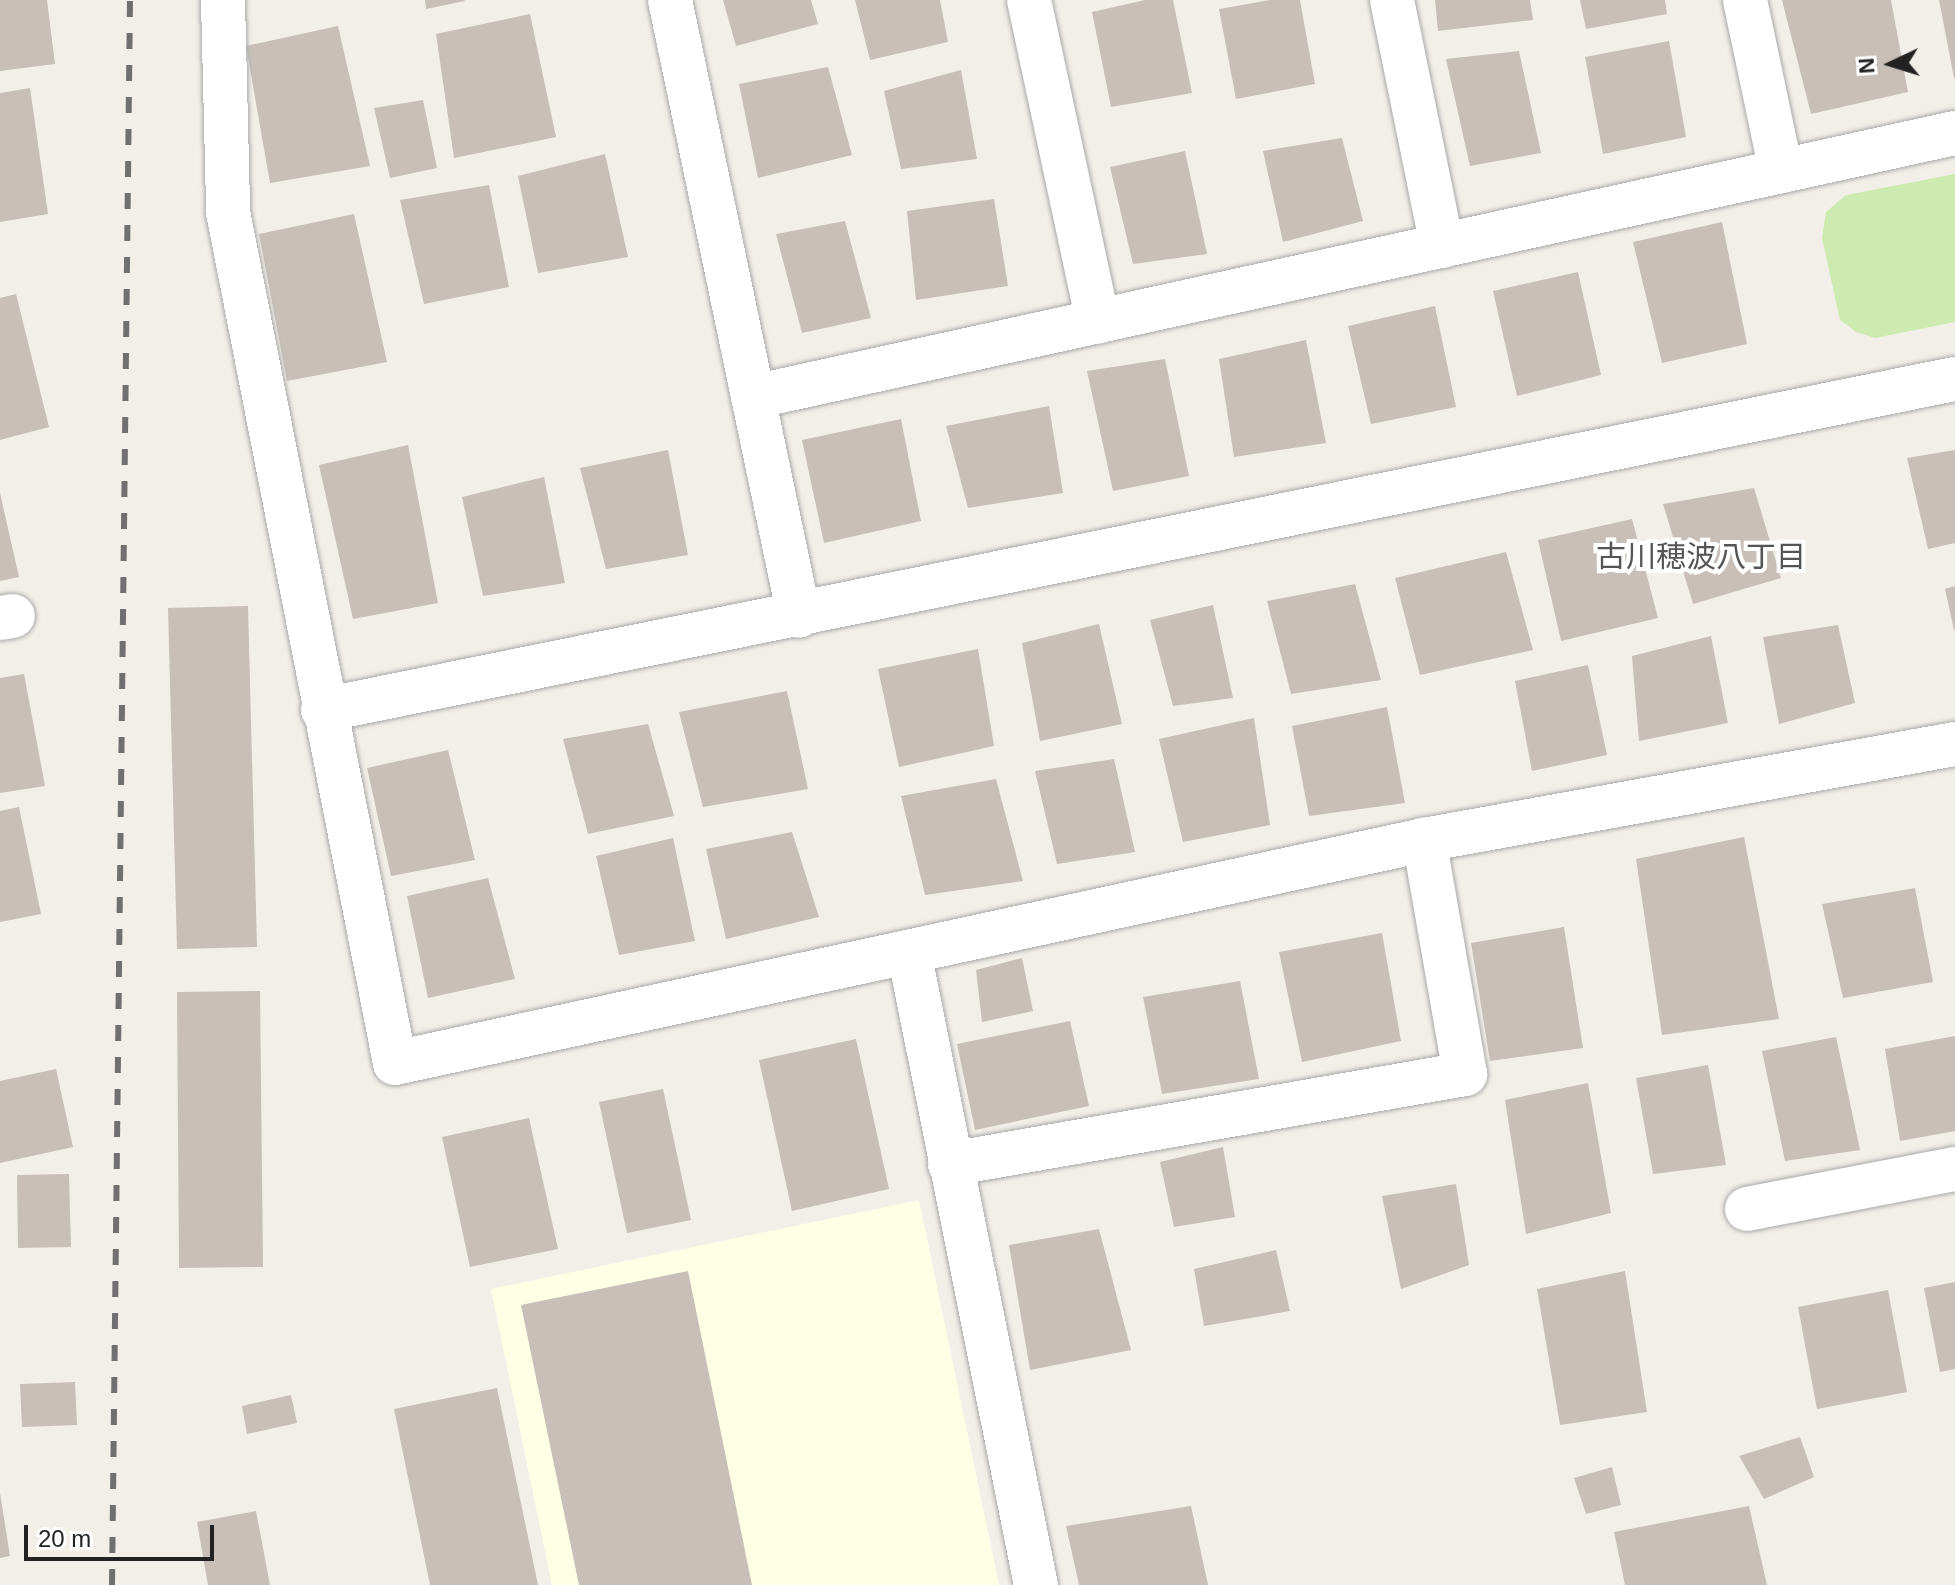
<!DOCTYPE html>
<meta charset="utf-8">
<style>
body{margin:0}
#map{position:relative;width:1955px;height:1585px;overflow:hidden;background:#f2efe9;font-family:Arial,"Noto Sans JP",sans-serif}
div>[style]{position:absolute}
.education>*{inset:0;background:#ffffe5}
.grass>*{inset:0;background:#cdebb0}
.building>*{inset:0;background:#c7bfb8}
.roads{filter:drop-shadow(0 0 2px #a9a9a9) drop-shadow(0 0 2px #a9a9a9)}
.minor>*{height:44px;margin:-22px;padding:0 22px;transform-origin:22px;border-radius:22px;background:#fff}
.rail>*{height:6px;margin-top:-3px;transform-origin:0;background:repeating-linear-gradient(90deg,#707070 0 16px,transparent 0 32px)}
span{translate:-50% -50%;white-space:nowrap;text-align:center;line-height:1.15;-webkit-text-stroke:8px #fff;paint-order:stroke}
.neighbourhood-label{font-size:30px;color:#555}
.north{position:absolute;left:1851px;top:24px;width:80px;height:80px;-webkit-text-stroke:6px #fff;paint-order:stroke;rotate:266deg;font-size:22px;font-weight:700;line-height:32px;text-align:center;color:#222}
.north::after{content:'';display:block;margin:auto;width:28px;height:36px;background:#222;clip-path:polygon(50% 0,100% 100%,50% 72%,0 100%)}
.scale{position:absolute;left:24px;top:1525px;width:190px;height:36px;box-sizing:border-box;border:4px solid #222;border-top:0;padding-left:10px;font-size:24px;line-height:28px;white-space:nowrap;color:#222;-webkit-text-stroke:6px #fff;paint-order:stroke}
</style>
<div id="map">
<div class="education">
<div style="clip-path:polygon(919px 1200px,999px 1585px,552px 1585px,491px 1289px)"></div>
</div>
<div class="grass">
<div style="clip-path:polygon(1955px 174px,1955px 322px,1875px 338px,1856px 332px,1840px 320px,1822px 238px,1826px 212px,1846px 195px)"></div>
</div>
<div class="building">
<div style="clip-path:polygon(0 0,47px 0,55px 64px,0 71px)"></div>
<div style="clip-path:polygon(425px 0,464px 0,465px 1px,426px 9px)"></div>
<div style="clip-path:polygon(723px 0,811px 0,818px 24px,736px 46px)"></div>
<div style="clip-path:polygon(855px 0,940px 0,948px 42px,870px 60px)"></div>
<div style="clip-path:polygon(1145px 0,1173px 0,1192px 93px,1111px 107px,1092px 12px)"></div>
<div style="clip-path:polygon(1270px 0,1300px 0,1315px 84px,1236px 99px,1219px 9px)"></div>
<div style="clip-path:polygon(1435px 0,1530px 0,1533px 20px,1438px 31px)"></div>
<div style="clip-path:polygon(1580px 0,1665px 0,1667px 14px,1586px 29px)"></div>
<div style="clip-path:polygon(1782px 0,1891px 0,1908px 92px,1811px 114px)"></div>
<div style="clip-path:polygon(1939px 0,1955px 0,1955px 78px,1954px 78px)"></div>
<div style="clip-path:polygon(530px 14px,556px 137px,454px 158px,436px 34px)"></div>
<div style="clip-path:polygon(338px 26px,370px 166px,270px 183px,246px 46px)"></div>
<div style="clip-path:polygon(1669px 41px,1686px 137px,1603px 154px,1585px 57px)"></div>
<div style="clip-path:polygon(1519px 51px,1541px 153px,1470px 166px,1446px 59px)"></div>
<div style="clip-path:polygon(828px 67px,852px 155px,758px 178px,739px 84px)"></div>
<div style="clip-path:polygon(961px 70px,977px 159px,901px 169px,884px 91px)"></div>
<div style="clip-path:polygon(30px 88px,48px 214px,0 222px,0 93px)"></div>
<div style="clip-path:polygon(423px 100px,437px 168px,390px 178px,374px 108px)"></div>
<div style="clip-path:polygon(1342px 138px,1363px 221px,1283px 242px,1263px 151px)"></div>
<div style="clip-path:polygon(1185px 151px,1207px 254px,1133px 264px,1110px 167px)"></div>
<div style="clip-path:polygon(605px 154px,628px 257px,538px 273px,518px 176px)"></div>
<div style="clip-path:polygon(489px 185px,509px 287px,424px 304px,400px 200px)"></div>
<div style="clip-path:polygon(994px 199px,1008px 286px,916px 300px,907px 211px)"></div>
<div style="clip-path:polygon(354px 214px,387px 362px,287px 381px,259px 234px)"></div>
<div style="clip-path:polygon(845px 221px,871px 318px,802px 333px,776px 234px)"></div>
<div style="clip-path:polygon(1722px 222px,1747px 344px,1662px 363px,1633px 242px)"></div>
<div style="clip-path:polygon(1578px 272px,1601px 375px,1517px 396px,1493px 291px)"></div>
<div style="clip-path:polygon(16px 294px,49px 427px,0 440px,0 298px)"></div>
<div style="clip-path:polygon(1435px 306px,1456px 407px,1371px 424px,1348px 326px)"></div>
<div style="clip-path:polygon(1306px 340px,1326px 443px,1234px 457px,1219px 359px)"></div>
<div style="clip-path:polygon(1165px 359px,1189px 476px,1113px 491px,1087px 371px)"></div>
<div style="clip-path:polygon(1049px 406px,1063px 493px,968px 508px,946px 426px)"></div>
<div style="clip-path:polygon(901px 419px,921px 521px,824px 543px,802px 440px)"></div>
<div style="clip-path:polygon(408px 445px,438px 603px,353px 619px,319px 465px)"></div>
<div style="clip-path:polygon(668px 450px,688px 555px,606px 569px,580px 468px)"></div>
<div style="clip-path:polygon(1955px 450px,1955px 543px,1928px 549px,1907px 458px)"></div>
<div style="clip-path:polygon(544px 477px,565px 583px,483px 596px,462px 497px)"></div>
<div style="clip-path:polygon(1754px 488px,1781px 578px,1693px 604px,1663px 504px)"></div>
<div style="clip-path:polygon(0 493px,19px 577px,0 581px)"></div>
<div style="clip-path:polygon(1632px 519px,1658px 618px,1561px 641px,1538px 540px)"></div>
<div style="clip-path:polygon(1506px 552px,1533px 650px,1420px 675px,1395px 578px)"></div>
<div style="clip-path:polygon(1355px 584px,1381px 680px,1291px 694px,1267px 601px)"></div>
<div style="clip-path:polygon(1955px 586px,1955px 629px,1954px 630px,1945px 589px)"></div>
<div style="clip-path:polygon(1213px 605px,1233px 698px,1173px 706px,1150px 620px)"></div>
<div style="clip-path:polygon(248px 606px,257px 947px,177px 949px,168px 608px)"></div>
<div style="clip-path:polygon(1099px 624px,1122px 724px,1040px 741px,1022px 643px)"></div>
<div style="clip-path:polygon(1838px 625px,1855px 703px,1779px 724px,1763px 637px)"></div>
<div style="clip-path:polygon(1711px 636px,1728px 723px,1639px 741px,1632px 656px)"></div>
<div style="clip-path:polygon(978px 649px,994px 746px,899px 767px,878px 669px)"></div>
<div style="clip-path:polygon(1588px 665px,1607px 755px,1532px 771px,1515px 681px)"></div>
<div style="clip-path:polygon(24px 674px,45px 786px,0 793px,0 678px)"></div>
<div style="clip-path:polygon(787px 691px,808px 789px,703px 807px,679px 712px)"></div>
<div style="clip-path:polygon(1387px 707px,1405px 803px,1309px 816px,1292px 726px)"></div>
<div style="clip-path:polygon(1254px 718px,1270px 825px,1183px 842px,1159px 739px)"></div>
<div style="clip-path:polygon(648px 724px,674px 816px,588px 834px,563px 739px)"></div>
<div style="clip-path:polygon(448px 750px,475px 860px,391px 876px,367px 768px)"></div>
<div style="clip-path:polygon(1114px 759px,1135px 852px,1057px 864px,1035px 771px)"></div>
<div style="clip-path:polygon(996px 779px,1023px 881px,925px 895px,901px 796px)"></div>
<div style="clip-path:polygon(19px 807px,41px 914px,0 922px,0 811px)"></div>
<div style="clip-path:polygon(792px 832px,819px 917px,726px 939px,706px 849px)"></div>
<div style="clip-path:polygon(1744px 837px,1779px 1019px,1662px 1035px,1636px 859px)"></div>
<div style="clip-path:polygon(673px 838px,695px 941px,619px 955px,596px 856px)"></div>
<div style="clip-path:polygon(488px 878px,515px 979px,428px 998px,407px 896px)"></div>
<div style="clip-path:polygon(1915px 888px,1933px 982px,1843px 998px,1822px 904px)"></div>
<div style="clip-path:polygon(1564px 927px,1583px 1048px,1490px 1061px,1471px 943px)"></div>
<div style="clip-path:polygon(1382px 933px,1401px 1041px,1302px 1062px,1279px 952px)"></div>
<div style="clip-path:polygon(1022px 958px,1033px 1011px,982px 1022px,976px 970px)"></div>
<div style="clip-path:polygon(1240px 981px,1259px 1079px,1162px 1094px,1143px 997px)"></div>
<div style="clip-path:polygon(260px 991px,263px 1267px,179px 1268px,177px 992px)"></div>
<div style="clip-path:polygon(1070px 1021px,1089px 1106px,975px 1130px,957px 1044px)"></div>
<div style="clip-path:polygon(1955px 1036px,1955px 1131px,1900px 1141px,1885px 1049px)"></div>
<div style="clip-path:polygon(1836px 1037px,1860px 1150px,1785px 1161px,1762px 1051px)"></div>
<div style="clip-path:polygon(856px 1039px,889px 1189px,792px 1211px,759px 1060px)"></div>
<div style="clip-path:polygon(1708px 1065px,1726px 1165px,1653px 1174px,1636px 1078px)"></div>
<div style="clip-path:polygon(56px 1069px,73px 1147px,0 1163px,0 1081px)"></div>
<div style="clip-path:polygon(1588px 1083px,1611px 1213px,1526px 1234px,1505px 1100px)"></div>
<div style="clip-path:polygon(663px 1089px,691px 1220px,627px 1233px,599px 1102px)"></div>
<div style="clip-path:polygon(529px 1118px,558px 1249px,470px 1267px,442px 1137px)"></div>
<div style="clip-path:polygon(1223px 1147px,1235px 1217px,1174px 1227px,1160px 1162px)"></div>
<div style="clip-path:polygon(69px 1174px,71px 1247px,18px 1248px,17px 1175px)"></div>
<div style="clip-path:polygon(1456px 1184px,1469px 1265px,1401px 1289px,1382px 1196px)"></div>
<div style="clip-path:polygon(1099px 1229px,1131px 1350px,1030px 1370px,1009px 1245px)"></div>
<div style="clip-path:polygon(1276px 1250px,1290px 1311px,1204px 1326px,1194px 1269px)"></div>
<div style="clip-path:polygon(688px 1271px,752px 1585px,579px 1585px,521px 1305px)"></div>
<div style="clip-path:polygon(1625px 1271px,1647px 1412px,1560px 1425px,1537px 1289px)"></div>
<div style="clip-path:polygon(1955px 1282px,1955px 1369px,1940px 1372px,1924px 1288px)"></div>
<div style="clip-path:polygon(1888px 1290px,1907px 1392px,1817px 1409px,1798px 1307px)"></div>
<div style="clip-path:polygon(75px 1382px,77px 1425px,22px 1427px,20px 1384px)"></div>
<div style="clip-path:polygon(497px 1388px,538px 1585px,430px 1585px,394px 1409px)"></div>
<div style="clip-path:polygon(291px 1395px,297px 1423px,247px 1434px,242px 1406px)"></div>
<div style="clip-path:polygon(1800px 1437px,1814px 1477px,1764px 1499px,1739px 1456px)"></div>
<div style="clip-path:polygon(1612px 1467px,1621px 1505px,1586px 1514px,1574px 1478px)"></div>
<div style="clip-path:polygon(0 1493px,10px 1556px,0 1558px)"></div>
<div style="clip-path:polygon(1191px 1506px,1208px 1585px,1079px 1585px,1066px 1526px)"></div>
<div style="clip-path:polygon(1749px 1506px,1767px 1585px,1625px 1585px,1614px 1532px)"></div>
<div style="clip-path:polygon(256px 1511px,270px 1585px,208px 1585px,197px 1522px)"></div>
</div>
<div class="roads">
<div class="minor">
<div style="left:223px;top:0;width:212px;rotate:88.6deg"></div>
<div style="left:228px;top:212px;width:867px;rotate:78.9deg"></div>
<div style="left:395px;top:1063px;width:1053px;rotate:-12.23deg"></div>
<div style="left:1424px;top:840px;width:540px;rotate:-10.25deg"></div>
<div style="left:670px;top:0;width:629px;rotate:78.17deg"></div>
<div style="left:1029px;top:0;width:329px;rotate:77.9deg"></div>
<div style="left:1392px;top:0;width:251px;rotate:78.5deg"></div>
<div style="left:1745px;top:0;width:175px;rotate:78.1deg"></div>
<div style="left:753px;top:397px;width:1231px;rotate:-12.39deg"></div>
<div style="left:0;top:618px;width:13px;rotate:-9deg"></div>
<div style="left:323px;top:710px;width:1665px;rotate:-11.47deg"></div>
<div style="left:909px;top:952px;width:646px;rotate:78.66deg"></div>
<div style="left:950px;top:1164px;width:523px;rotate:-9.91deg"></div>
<div style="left:1465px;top:1074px;width:238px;rotate:-99.9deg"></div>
<div style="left:1747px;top:1209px;width:212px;rotate:-10.9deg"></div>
</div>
</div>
<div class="rail">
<div style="left:112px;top:1585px;width:1585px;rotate:-89.35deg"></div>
</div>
<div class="neighbourhood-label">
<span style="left:1701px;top:557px">古川穂波八丁目</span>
</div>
<div class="north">N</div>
<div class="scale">20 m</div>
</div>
